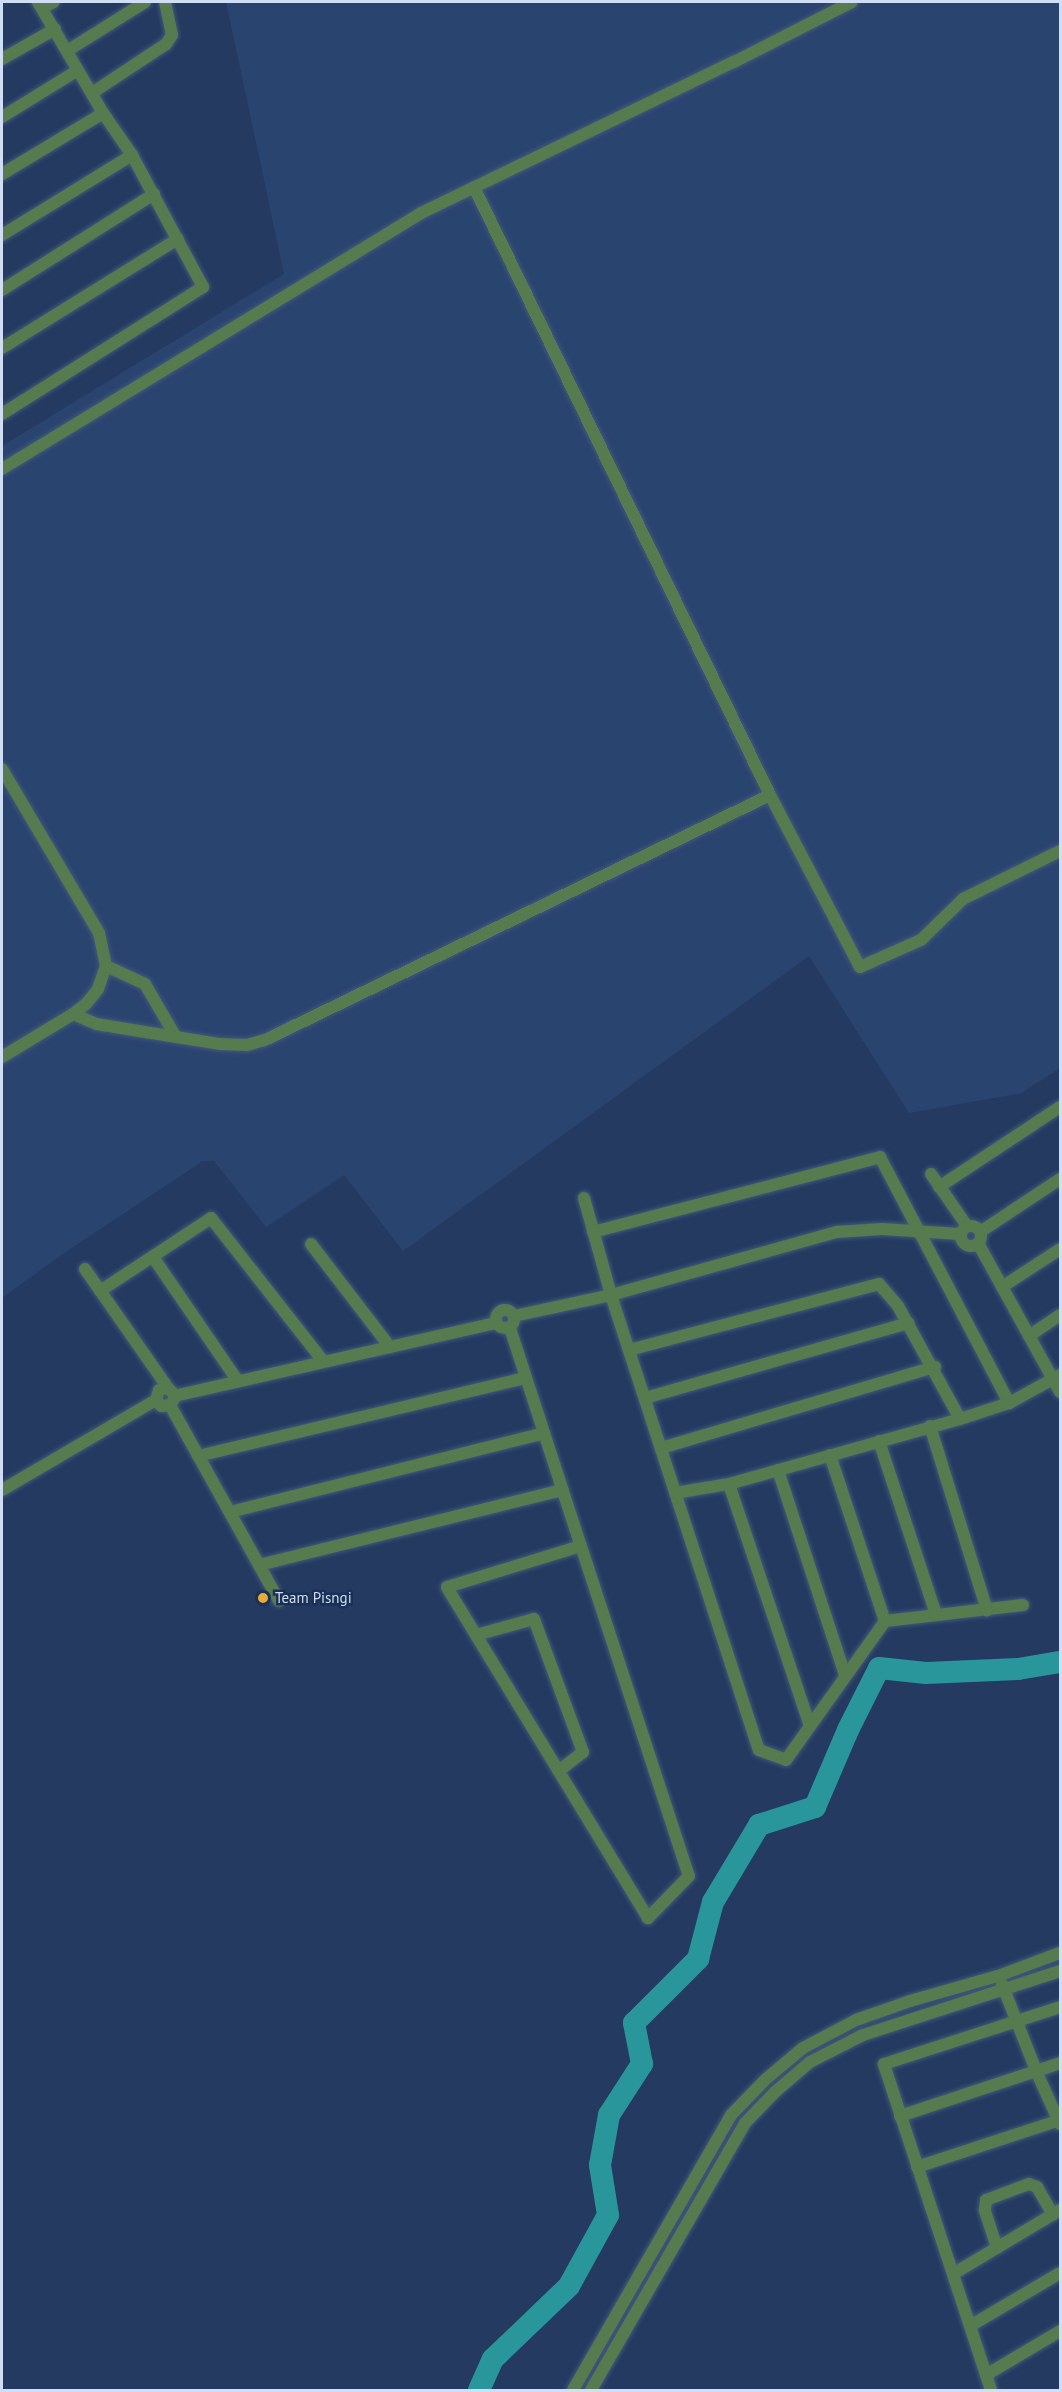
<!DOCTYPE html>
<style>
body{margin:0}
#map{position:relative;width:1062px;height:2392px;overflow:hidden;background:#243a60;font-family:"PT Sans",sans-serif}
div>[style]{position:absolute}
.built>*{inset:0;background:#2a4470}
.river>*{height:22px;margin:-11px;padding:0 11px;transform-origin:11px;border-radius:11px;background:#29969c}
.roads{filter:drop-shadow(0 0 2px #43577b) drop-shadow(0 0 2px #43577b)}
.street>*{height:12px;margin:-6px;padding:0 6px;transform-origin:6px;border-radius:6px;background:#557b4e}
.street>.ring{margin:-6px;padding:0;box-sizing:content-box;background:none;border:12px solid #557b4e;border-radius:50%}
.dots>*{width:16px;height:16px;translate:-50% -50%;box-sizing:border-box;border:3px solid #1a3054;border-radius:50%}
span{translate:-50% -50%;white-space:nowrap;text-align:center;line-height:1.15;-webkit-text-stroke:5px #1a3054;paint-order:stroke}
.poi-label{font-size:15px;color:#cfddf5}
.left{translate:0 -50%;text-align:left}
.frame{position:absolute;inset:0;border:3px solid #cfddf5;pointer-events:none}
</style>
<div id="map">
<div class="built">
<div style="clip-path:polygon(226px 2px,1060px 2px,1060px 1068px,1022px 1093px,909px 1113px,809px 956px,403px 1251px,344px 1175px,266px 1227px,214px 1161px,203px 1161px,67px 1251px,2px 1298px,2px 446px,284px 274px)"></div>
</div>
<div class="river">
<div style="left:479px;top:2390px;width:34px;rotate:-66deg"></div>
<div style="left:493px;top:2359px;width:105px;rotate:-43.8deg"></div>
<div style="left:569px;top:2286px;width:81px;rotate:-61.2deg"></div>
<div style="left:608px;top:2215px;width:51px;rotate:-99.1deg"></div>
<div style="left:600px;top:2165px;width:51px;rotate:-79.8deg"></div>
<div style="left:609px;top:2115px;width:61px;rotate:-57.1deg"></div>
<div style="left:642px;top:2064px;width:42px;rotate:-101deg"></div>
<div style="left:634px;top:2023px;width:91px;rotate:-45deg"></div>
<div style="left:698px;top:1959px;width:59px;rotate:-75.3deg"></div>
<div style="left:713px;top:1902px;width:90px;rotate:-59.1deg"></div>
<div style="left:759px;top:1825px;width:59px;rotate:-17.8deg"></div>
<div style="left:815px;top:1807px;width:84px;rotate:-66.8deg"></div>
<div style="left:848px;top:1730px;width:69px;rotate:-63.4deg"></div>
<div style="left:879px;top:1668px;width:47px;rotate:6.1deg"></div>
<div style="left:926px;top:1673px;width:92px;rotate:-2.5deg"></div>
<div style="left:1018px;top:1669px;width:43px;rotate:-9.5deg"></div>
</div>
<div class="roads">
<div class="street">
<div style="left:42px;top:8px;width:13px;rotate:-27deg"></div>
<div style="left:67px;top:51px;width:92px;rotate:-32.1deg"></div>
<div style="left:2px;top:59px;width:61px;rotate:-29.5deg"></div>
<div style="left:92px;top:93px;width:89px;rotate:-33.5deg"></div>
<div style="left:166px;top:44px;width:11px;rotate:-56deg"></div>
<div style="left:172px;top:35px;width:34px;rotate:-102deg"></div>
<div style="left:2px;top:117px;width:89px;rotate:-31.7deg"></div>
<div style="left:2px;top:174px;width:118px;rotate:-31.1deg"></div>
<div style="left:474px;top:187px;width:676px;rotate:64.04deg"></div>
<div style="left:770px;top:795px;width:194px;rotate:62.4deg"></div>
<div style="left:860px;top:967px;width:67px;rotate:-23.9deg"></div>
<div style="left:921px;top:940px;width:59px;rotate:-44.3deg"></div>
<div style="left:963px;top:899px;width:108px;rotate:-26.3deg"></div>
<div style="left:2px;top:235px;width:153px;rotate:-31.6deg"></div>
<div style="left:2px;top:290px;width:180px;rotate:-32.3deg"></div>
<div style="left:2px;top:348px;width:207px;rotate:-31.8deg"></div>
<div style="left:2px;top:414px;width:238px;rotate:-32.3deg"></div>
<div style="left:203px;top:287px;width:150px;rotate:-118.3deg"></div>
<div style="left:132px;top:155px;width:51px;rotate:-124.6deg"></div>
<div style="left:103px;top:113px;width:129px;rotate:-120.4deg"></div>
<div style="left:2px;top:469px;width:491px;rotate:-31.4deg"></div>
<div style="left:421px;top:213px;width:348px;rotate:-25.8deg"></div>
<div style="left:734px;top:62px;width:132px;rotate:-27deg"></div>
<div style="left:2px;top:769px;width:191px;rotate:59.4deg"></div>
<div style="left:99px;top:933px;width:34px;rotate:78deg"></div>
<div style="left:106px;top:966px;width:43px;rotate:24.8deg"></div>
<div style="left:145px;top:984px;width:61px;rotate:59.7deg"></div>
<div style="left:73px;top:1014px;width:25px;rotate:23deg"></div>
<div style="left:96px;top:1024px;width:126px;rotate:9.2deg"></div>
<div style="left:220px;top:1044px;width:27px;rotate:2deg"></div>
<div style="left:247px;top:1045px;width:19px;rotate:-16deg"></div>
<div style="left:265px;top:1040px;width:561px;rotate:-25.88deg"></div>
<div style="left:2px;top:1057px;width:83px;rotate:-31.2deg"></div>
<div style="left:73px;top:1014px;width:16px;rotate:-38deg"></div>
<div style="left:86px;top:1004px;width:19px;rotate:-51deg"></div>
<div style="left:98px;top:989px;width:24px;rotate:-71deg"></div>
<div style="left:931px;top:1174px;width:63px;rotate:55.3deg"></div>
<div style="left:939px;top:1187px;width:145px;rotate:-33.5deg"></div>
<div style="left:584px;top:1198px;width:101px;rotate:74.4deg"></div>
<div style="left:611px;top:1295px;width:478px;rotate:72deg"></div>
<div style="left:759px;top:1750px;width:29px;rotate:20deg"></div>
<div style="left:786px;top:1760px;width:171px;rotate:-54.5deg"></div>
<div style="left:885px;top:1621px;width:139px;rotate:-6.6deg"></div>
<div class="ring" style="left:961px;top:1226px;width:8px;height:8px"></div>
<div style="left:593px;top:1232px;width:297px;rotate:-14.6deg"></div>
<div style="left:880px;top:1157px;width:278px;rotate:62.3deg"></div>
<div style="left:980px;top:1232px;width:96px;rotate:-33.5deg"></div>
<div style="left:978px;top:1243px;width:170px;rotate:61.2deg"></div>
<div style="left:311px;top:1244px;width:130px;rotate:52.5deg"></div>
<div style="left:153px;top:1257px;width:150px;rotate:55.6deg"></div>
<div style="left:85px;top:1269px;width:145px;rotate:55.1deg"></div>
<div style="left:1002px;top:1287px;width:69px;rotate:-33.2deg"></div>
<div style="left:100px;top:1291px;width:133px;rotate:-33.3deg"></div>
<div style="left:211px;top:1218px;width:182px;rotate:51.9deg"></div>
<div class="ring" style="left:496px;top:1310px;width:6px;height:6px"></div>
<div style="left:514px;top:1316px;width:99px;rotate:-12.2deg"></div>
<div style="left:611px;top:1295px;width:235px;rotate:-15.6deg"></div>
<div style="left:837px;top:1232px;width:45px;rotate:-3.8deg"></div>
<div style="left:882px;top:1229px;width:78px;rotate:3.7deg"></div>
<div style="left:510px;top:1328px;width:229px;rotate:72deg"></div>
<div style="left:581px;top:1546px;width:347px;rotate:71.9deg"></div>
<div style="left:689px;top:1876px;width:59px;rotate:134.3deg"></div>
<div style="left:648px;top:1918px;width:387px;rotate:-121.3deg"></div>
<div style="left:447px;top:1587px;width:140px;rotate:-17deg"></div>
<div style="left:1029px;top:1336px;width:37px;rotate:-34deg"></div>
<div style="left:629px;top:1350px;width:259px;rotate:-14.8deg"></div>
<div style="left:879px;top:1284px;width:29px;rotate:49deg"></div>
<div style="left:898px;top:1306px;width:129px;rotate:61.2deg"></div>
<div style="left:174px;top:1396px;width:330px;rotate:-12.8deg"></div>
<div style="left:645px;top:1398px;width:274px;rotate:-15.9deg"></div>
<div style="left:170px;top:1405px;width:224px;rotate:60.9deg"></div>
<div style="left:930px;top:1426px;width:193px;rotate:72.8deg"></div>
<div style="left:879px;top:1441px;width:182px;rotate:71.8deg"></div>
<div style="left:661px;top:1448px;width:286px;rotate:-16.5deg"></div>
<div style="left:830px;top:1455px;width:175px;rotate:71.7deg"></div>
<div style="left:198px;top:1456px;width:337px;rotate:-13.4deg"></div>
<div style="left:778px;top:1470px;width:216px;rotate:71.9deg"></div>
<div style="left:729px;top:1484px;width:255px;rotate:71.5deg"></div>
<div style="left:2px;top:1490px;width:178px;rotate:-30.3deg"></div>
<div style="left:156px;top:1400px;width:10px;rotate:-73deg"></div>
<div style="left:159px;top:1390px;width:9px;rotate:-13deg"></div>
<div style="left:168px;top:1388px;width:8px;rotate:45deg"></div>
<div style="left:174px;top:1394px;width:5px;rotate:90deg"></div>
<div style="left:174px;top:1399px;width:7px;rotate:124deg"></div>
<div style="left:170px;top:1405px;width:9px;rotate:174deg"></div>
<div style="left:161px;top:1406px;width:8px;rotate:-130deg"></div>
<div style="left:675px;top:1493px;width:55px;rotate:-9.5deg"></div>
<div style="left:729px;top:1484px;width:240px;rotate:-15.7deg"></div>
<div style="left:960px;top:1419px;width:52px;rotate:-18.1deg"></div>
<div style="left:1009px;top:1403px;width:58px;rotate:-28.8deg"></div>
<div style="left:230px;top:1512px;width:324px;rotate:-14.1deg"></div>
<div style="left:259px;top:1565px;width:313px;rotate:-13.9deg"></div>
<div style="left:476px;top:1635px;width:60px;rotate:-15.4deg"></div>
<div style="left:534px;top:1619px;width:142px;rotate:69.8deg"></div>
<div style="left:583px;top:1752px;width:31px;rotate:142deg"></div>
<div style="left:1002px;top:1984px;width:96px;rotate:68.5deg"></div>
<div style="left:1037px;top:2073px;width:56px;rotate:65.7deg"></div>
<div style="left:900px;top:2116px;width:169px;rotate:-18.3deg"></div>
<div style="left:917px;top:2167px;width:151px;rotate:-18.2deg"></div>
<div style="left:997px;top:2248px;width:40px;rotate:-108deg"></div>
<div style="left:985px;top:2210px;width:10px;rotate:-84deg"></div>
<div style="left:986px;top:2200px;width:46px;rotate:-20.4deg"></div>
<div style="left:1029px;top:2184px;width:9px;rotate:21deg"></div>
<div style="left:1037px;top:2187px;width:32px;rotate:60deg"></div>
<div style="left:953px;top:2274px;width:125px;rotate:-30.9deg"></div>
<div style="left:970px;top:2326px;width:104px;rotate:-30.5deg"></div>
<div style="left:986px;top:2375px;width:86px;rotate:-30.7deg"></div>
<div style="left:573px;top:2390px;width:317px;rotate:-60.1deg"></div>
<div style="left:731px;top:2115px;width:50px;rotate:-45.8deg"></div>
<div style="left:766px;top:2079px;width:48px;rotate:-40deg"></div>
<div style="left:803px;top:2048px;width:60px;rotate:-27.8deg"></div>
<div style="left:856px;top:2020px;width:57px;rotate:-19.4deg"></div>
<div style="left:910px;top:2001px;width:91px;rotate:-15.9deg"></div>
<div style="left:998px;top:1976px;width:66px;rotate:-20.4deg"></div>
<div style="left:591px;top:2390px;width:308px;rotate:-60deg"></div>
<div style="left:745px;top:2123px;width:43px;rotate:-45.9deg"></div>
<div style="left:775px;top:2092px;width:46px;rotate:-40.6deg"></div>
<div style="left:810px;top:2062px;width:59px;rotate:-27deg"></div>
<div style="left:863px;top:2035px;width:207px;rotate:-18deg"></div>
<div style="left:991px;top:2390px;width:343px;rotate:-108.2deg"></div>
<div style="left:884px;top:2064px;width:185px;rotate:-17.9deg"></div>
</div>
</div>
<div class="dots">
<div style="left:263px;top:1598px;background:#e7ac36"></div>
</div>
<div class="poi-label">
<span class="left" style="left:275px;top:1598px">Team Pisngi</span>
</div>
<div class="frame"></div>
</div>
